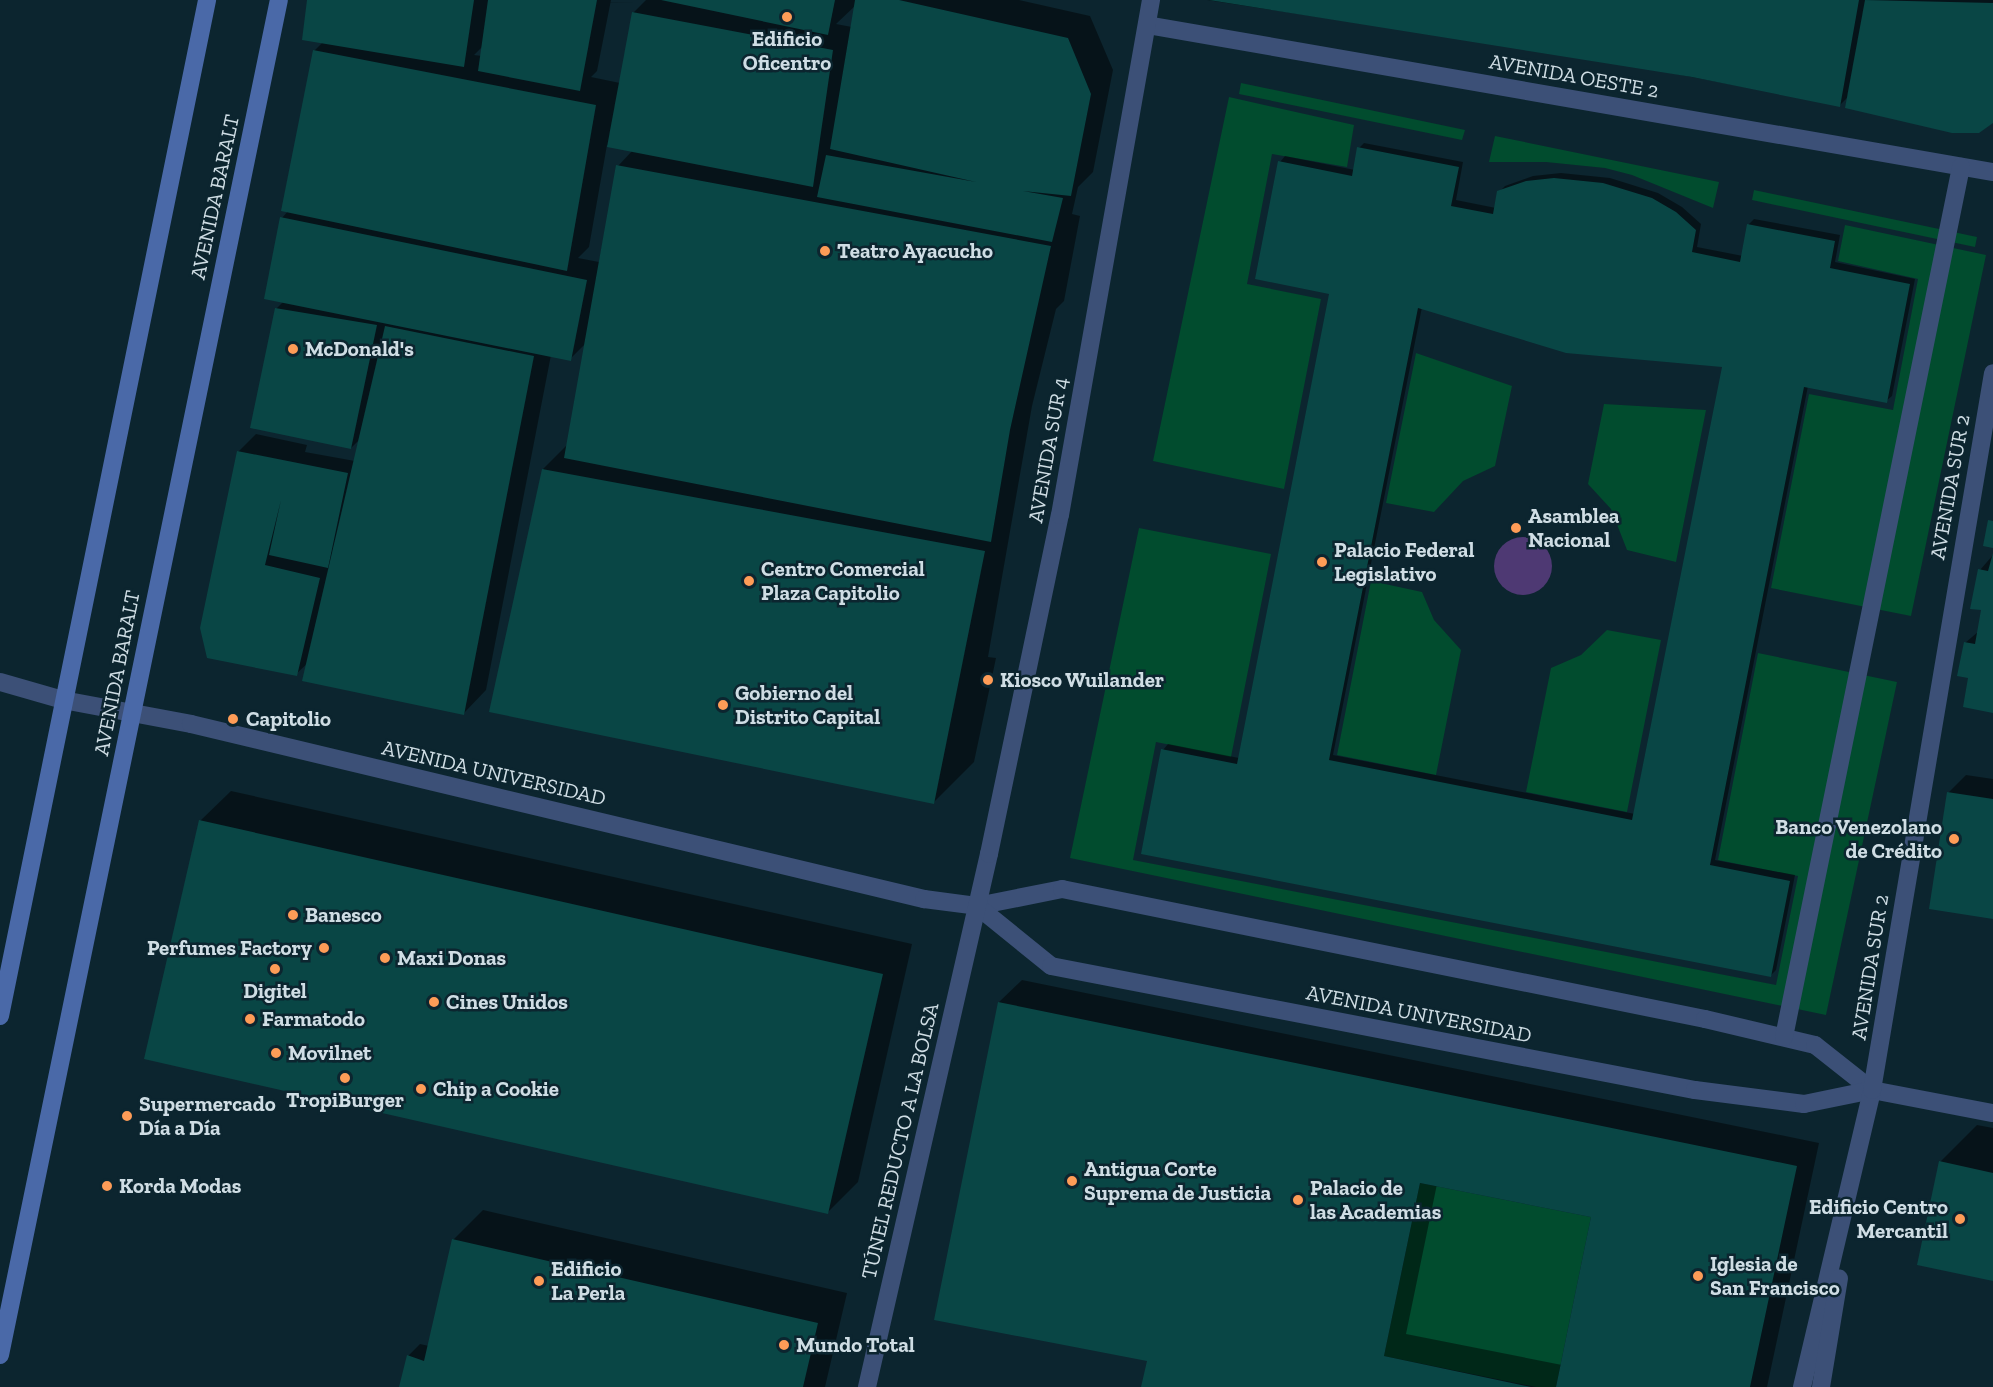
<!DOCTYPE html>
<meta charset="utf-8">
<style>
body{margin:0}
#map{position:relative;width:1993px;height:1387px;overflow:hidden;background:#0c252f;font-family:"Zilla Slab",serif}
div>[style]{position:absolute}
.green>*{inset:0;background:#014c2e}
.water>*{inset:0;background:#4e3973}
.round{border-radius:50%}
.shadow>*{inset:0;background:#0007}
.building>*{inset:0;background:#094645}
.street>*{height:18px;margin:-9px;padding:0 9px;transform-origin:9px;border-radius:9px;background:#3c5077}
.secondary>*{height:18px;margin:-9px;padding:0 9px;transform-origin:9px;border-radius:9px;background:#4a69a8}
.dots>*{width:16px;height:16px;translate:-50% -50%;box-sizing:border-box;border:3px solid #0c252f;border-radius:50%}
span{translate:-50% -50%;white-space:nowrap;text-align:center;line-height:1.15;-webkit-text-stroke:5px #0c252f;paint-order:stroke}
.poi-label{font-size:21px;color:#cfdde4;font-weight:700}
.left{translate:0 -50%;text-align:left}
.right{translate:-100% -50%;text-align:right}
.street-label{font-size:21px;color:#cfdde4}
</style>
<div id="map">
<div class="green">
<div style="clip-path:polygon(1241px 83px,1465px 130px,1462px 140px,1239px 94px)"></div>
<div style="clip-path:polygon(1229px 97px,1354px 125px,1347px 167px,1272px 154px,1247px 284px,1321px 299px,1284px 489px,1153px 461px)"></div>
<div style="clip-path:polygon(1495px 136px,1719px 182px,1713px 208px,1632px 175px,1605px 168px,1546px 162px,1489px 162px)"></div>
<div style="clip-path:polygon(1754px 190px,1977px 237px,1975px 247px,1752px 200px)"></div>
<div style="clip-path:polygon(1845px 225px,1986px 255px,1911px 616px,1771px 588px,1809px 394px,1893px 410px,1918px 279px,1838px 261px)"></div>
<div style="clip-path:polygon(1416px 353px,1512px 386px,1495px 466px,1463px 481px,1434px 512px,1386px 503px)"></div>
<div style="clip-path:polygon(1604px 404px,1706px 410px,1676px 562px,1627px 550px,1611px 509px,1588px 484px)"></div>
<div style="clip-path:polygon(1139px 528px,1271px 554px,1231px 757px,1156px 742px,1133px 860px,1776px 985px,1798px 876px,1718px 860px,1758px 653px,1897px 682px,1826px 1015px,1070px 858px)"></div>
<div style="clip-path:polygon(1371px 581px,1422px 592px,1434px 620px,1461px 650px,1436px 775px,1337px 755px)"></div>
<div style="clip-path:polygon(1607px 630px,1661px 640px,1627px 812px,1526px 792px,1551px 668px,1581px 655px)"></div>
<div style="clip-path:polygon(1420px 1183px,1591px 1217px,1556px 1387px,1536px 1387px,1384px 1356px)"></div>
</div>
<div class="water">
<div class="round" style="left:1494px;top:537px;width:58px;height:58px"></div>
</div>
<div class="shadow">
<div style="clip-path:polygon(evenodd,309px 0,611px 0,597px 71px,591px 77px,620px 83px,633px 13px,646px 0,1019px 0,1090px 16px,1113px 70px,1093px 172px,1078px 187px,1072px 214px,1080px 216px,1064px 301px,1056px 309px,1032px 406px,988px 657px,996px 658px,974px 762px,934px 802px,543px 469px,568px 444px,585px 344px,570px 359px,551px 355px,486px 690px,464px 713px,308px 663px,296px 674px,208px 656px,238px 452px,256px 434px,307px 445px,305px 452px,355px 461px,361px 438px,351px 448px,276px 309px,284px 301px,282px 218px,288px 211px,314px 51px,323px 42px,309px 0,856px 5px,852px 27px,836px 24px,856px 5px,309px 0,483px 46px,482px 56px,474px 55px,483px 46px,309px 0,607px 145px,633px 150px,618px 166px,599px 262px,578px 258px,589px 247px,607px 145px)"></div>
<div style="clip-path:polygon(1207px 0,1993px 0,1993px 121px,1848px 97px,1840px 105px,1613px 62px)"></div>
<div style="clip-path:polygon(evenodd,1364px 143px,1463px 162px,1456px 200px,1496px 208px,1499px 192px,1505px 186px,1533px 176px,1561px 173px,1610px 178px,1658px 193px,1682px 207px,1701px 224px,1697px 247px,1743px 256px,1749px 224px,1754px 219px,1840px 235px,1835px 262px,1915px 279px,1892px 396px,1886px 401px,1808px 386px,1715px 860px,1795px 875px,1776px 970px,1770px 976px,1163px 750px,1168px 744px,1239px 758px,1331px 292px,1280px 162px,1285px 156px,1355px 170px,1359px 148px,1364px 143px,1422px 307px,1724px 365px,1635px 814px,1333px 755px,1422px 307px)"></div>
<div style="clip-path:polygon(1993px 555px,1993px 711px,1970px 677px,1965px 643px,1979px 631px,1983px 609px,1980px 570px)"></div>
<div style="clip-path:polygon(1966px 775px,1993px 779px,1993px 918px,1948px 793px)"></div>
<div style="clip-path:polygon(231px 791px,912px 944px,858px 1182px,828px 1212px,200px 821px)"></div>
<div style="clip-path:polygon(evenodd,1022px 980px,1819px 1143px,1767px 1387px,1143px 1387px,1148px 1360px,999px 1002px,1022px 980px,1437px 1184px,1593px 1216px,1562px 1365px,1406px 1334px,1437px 1184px)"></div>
<div style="clip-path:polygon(1977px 1125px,1993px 1128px,1993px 1279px,1940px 1162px)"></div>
<div style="clip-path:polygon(483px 1210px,847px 1293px,825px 1387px,400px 1387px,408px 1356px,420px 1344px,429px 1346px,453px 1240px)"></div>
</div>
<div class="building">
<div style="clip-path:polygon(307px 0,474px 0,464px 67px,302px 40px)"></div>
<div style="clip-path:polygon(488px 0,597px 0,580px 91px,478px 71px)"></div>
<div style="clip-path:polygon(661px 0,835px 0,828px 35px)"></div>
<div style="clip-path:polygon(855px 0,899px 0,1068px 38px,1091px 94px,1071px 196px,1023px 191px,1063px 198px,1052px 242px,817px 197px,826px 155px,976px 182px,830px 149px)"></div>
<div style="clip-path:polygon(1209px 0,1859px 0,1840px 107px,1692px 77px)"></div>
<div style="clip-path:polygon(1865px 0,1993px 3px,1993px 123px,1979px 133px,1952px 133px,1845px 108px)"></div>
<div style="clip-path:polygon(632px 12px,833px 50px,813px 187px,607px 147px)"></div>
<div style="clip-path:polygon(313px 50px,596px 105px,567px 271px,281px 211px)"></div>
<div style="clip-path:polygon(evenodd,1357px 147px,1459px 167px,1451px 206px,1493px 214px,1497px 191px,1526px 181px,1554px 178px,1603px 183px,1652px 198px,1676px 212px,1696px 230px,1692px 252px,1740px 262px,1747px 224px,1835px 241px,1830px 268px,1910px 284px,1887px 403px,1804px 387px,1710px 865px,1790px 881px,1771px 977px,1141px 854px,1161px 749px,1237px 764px,1329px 294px,1255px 279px,1278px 161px,1352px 176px,1357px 147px,1418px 308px,1566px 353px,1722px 367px,1632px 820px,1329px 760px,1418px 308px)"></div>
<div style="clip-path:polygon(616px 165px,1051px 246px,1010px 430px,991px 542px,564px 458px)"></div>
<div style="clip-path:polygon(280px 217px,587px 280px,571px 361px,264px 299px)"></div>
<div style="clip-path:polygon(275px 308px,377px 325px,351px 449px,250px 428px)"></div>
<div style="clip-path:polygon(385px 326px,534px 356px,464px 715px,302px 681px)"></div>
<div style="clip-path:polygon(237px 451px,348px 473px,328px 568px,269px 555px,281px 500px,265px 565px,320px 578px,297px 676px,207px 658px,200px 628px)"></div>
<div style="clip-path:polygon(542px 469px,985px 551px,934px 804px,489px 712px)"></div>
<div style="clip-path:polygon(1988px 520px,1993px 521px,1993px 548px,1983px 546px)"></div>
<div style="clip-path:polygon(1993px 553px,1993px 713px,1963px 707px,1968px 678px,1957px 676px,1964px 642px,1975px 644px,1981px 610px,1970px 609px,1978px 569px,1988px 571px)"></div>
<div style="clip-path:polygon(1947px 792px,1993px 799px,1993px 919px,1929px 909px)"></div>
<div style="clip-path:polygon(199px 820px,883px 974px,828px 1214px,144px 1059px)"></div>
<div style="clip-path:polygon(998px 1002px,1797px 1166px,1750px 1387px,1556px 1387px,1591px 1217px,1420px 1183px,1384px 1356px,1531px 1387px,1141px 1387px,1147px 1361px,934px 1320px)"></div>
<div style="clip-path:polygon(1939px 1161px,1993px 1173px,1993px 1281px,1917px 1265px)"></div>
<div style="clip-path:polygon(452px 1239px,818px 1323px,803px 1387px,399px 1387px,407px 1355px,424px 1361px)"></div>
</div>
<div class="street">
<div style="left:1147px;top:25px;width:859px;rotate:9.86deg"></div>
<div style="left:0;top:682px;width:66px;rotate:15.9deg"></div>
<div style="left:63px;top:700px;width:130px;rotate:10.6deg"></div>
<div style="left:191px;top:724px;width:754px;rotate:13.43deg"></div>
<div style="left:924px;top:899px;width:53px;rotate:7.5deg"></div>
<div style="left:977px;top:906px;width:87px;rotate:-11.3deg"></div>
<div style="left:1062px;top:889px;width:656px;rotate:11.43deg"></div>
<div style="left:1705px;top:1019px;width:113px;rotate:13.3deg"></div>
<div style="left:1815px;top:1045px;width:73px;rotate:38.3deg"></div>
<div style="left:977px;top:906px;width:95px;rotate:39deg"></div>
<div style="left:1051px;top:966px;width:656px;rotate:10.9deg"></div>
<div style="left:1695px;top:1090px;width:110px;rotate:7.3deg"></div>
<div style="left:1804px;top:1104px;width:69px;rotate:-11.6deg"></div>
<div style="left:1872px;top:1090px;width:123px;rotate:10.8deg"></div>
<div style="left:1784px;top:1037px;width:888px;rotate:-78.5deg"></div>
<div style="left:867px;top:1387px;width:547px;rotate:-77.11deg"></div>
<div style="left:989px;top:854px;width:346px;rotate:-78.2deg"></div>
<div style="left:1060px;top:515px;width:523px;rotate:-79.98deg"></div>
<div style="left:1802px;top:1387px;width:305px;rotate:-76.7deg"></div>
<div style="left:1872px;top:1090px;width:727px;rotate:-80.42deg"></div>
<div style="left:1821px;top:1387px;width:110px;rotate:-80.6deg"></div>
</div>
<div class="secondary">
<div style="left:0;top:1016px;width:1037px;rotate:-78.48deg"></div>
<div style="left:0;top:1355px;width:1383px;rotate:-78.37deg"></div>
</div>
<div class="dots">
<div style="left:787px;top:17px;background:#fe9c57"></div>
<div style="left:825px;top:251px;background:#fe9c57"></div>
<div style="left:293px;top:349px;background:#fe9c57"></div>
<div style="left:1516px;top:528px;background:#fe9c57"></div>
<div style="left:1322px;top:562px;background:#fe9c57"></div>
<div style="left:749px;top:581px;background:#fe9c57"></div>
<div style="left:988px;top:680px;background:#fe9c57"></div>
<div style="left:723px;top:705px;background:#fe9c57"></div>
<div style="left:233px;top:719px;background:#fe9c57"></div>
<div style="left:1954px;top:839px;background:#fe9c57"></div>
<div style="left:293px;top:915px;background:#fe9c57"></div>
<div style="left:324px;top:948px;background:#fe9c57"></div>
<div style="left:385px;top:958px;background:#fe9c57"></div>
<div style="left:275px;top:969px;background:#fe9c57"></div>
<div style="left:434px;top:1002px;background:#fe9c57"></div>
<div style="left:250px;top:1019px;background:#fe9c57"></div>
<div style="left:276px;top:1053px;background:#fe9c57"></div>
<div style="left:345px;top:1078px;background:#fe9c57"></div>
<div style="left:421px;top:1089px;background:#fe9c57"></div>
<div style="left:127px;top:1116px;background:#fe9c57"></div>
<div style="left:1072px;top:1181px;background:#fe9c57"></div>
<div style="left:107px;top:1186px;background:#fe9c57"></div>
<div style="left:1298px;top:1200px;background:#fe9c57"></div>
<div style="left:1960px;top:1219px;background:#fe9c57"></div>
<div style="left:1698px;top:1276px;background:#fe9c57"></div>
<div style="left:539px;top:1281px;background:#fe9c57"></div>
<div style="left:784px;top:1345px;background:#fe9c57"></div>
</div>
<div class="poi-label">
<span style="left:787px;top:51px">Edificio<br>Oficentro</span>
<span class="left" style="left:837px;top:251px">Teatro Ayacucho</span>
<span class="left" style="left:305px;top:349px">McDonald's</span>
<span class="left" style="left:1528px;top:528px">Asamblea<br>Nacional</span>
<span class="left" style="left:1334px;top:562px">Palacio Federal<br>Legislativo</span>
<span class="left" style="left:761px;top:581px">Centro Comercial<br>Plaza Capitolio</span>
<span class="left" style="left:1000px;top:680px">Kiosco Wuilander</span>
<span class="left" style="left:735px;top:705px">Gobierno del<br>Distrito Capital</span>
<span class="left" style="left:246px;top:719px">Capitolio</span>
<span class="right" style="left:1942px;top:839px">Banco Venezolano<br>de Crédito</span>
<span class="left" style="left:305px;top:915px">Banesco</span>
<span class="right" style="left:312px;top:948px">Perfumes Factory</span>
<span class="left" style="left:397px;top:958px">Maxi Donas</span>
<span style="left:275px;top:991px">Digitel</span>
<span class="left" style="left:446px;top:1002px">Cines Unidos</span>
<span class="left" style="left:262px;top:1019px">Farmatodo</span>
<span class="left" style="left:288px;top:1053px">Movilnet</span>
<span class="left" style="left:433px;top:1089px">Chip a Cookie</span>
<span style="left:345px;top:1100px">TropiBurger</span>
<span class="left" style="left:139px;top:1116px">Supermercado<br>Día a Día</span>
<span class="left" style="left:1084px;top:1181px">Antigua Corte<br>Suprema de Justicia</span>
<span class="left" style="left:119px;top:1186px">Korda Modas</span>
<span class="left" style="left:1310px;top:1200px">Palacio de<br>las Academias</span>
<span class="right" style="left:1948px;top:1219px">Edificio Centro<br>Mercantil</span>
<span class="left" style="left:1710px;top:1276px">Iglesia de<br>San Francisco</span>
<span class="left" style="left:551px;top:1281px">Edificio<br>La Perla</span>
<span class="left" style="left:796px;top:1345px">Mundo Total</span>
</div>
<div class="street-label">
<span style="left:1574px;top:76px;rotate:10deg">AVENIDA OESTE 2</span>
<span style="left:215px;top:197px;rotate:-78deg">AVENIDA BARALT</span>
<span style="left:1048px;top:450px;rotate:-80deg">AVENIDA SUR 4</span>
<span style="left:1950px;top:487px;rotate:-80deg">AVENIDA SUR 2</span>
<span style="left:117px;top:673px;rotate:-79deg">AVENIDA BARALT</span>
<span style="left:494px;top:773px;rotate:13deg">AVENIDA UNIVERSIDAD</span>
<span style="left:1870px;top:967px;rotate:-81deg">AVENIDA SUR 2</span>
<span style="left:1419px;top:1014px;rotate:11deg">AVENIDA UNIVERSIDAD</span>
<span style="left:900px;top:1141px;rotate:-77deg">TÚNEL REDUCTO A LA BOLSA</span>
</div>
</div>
